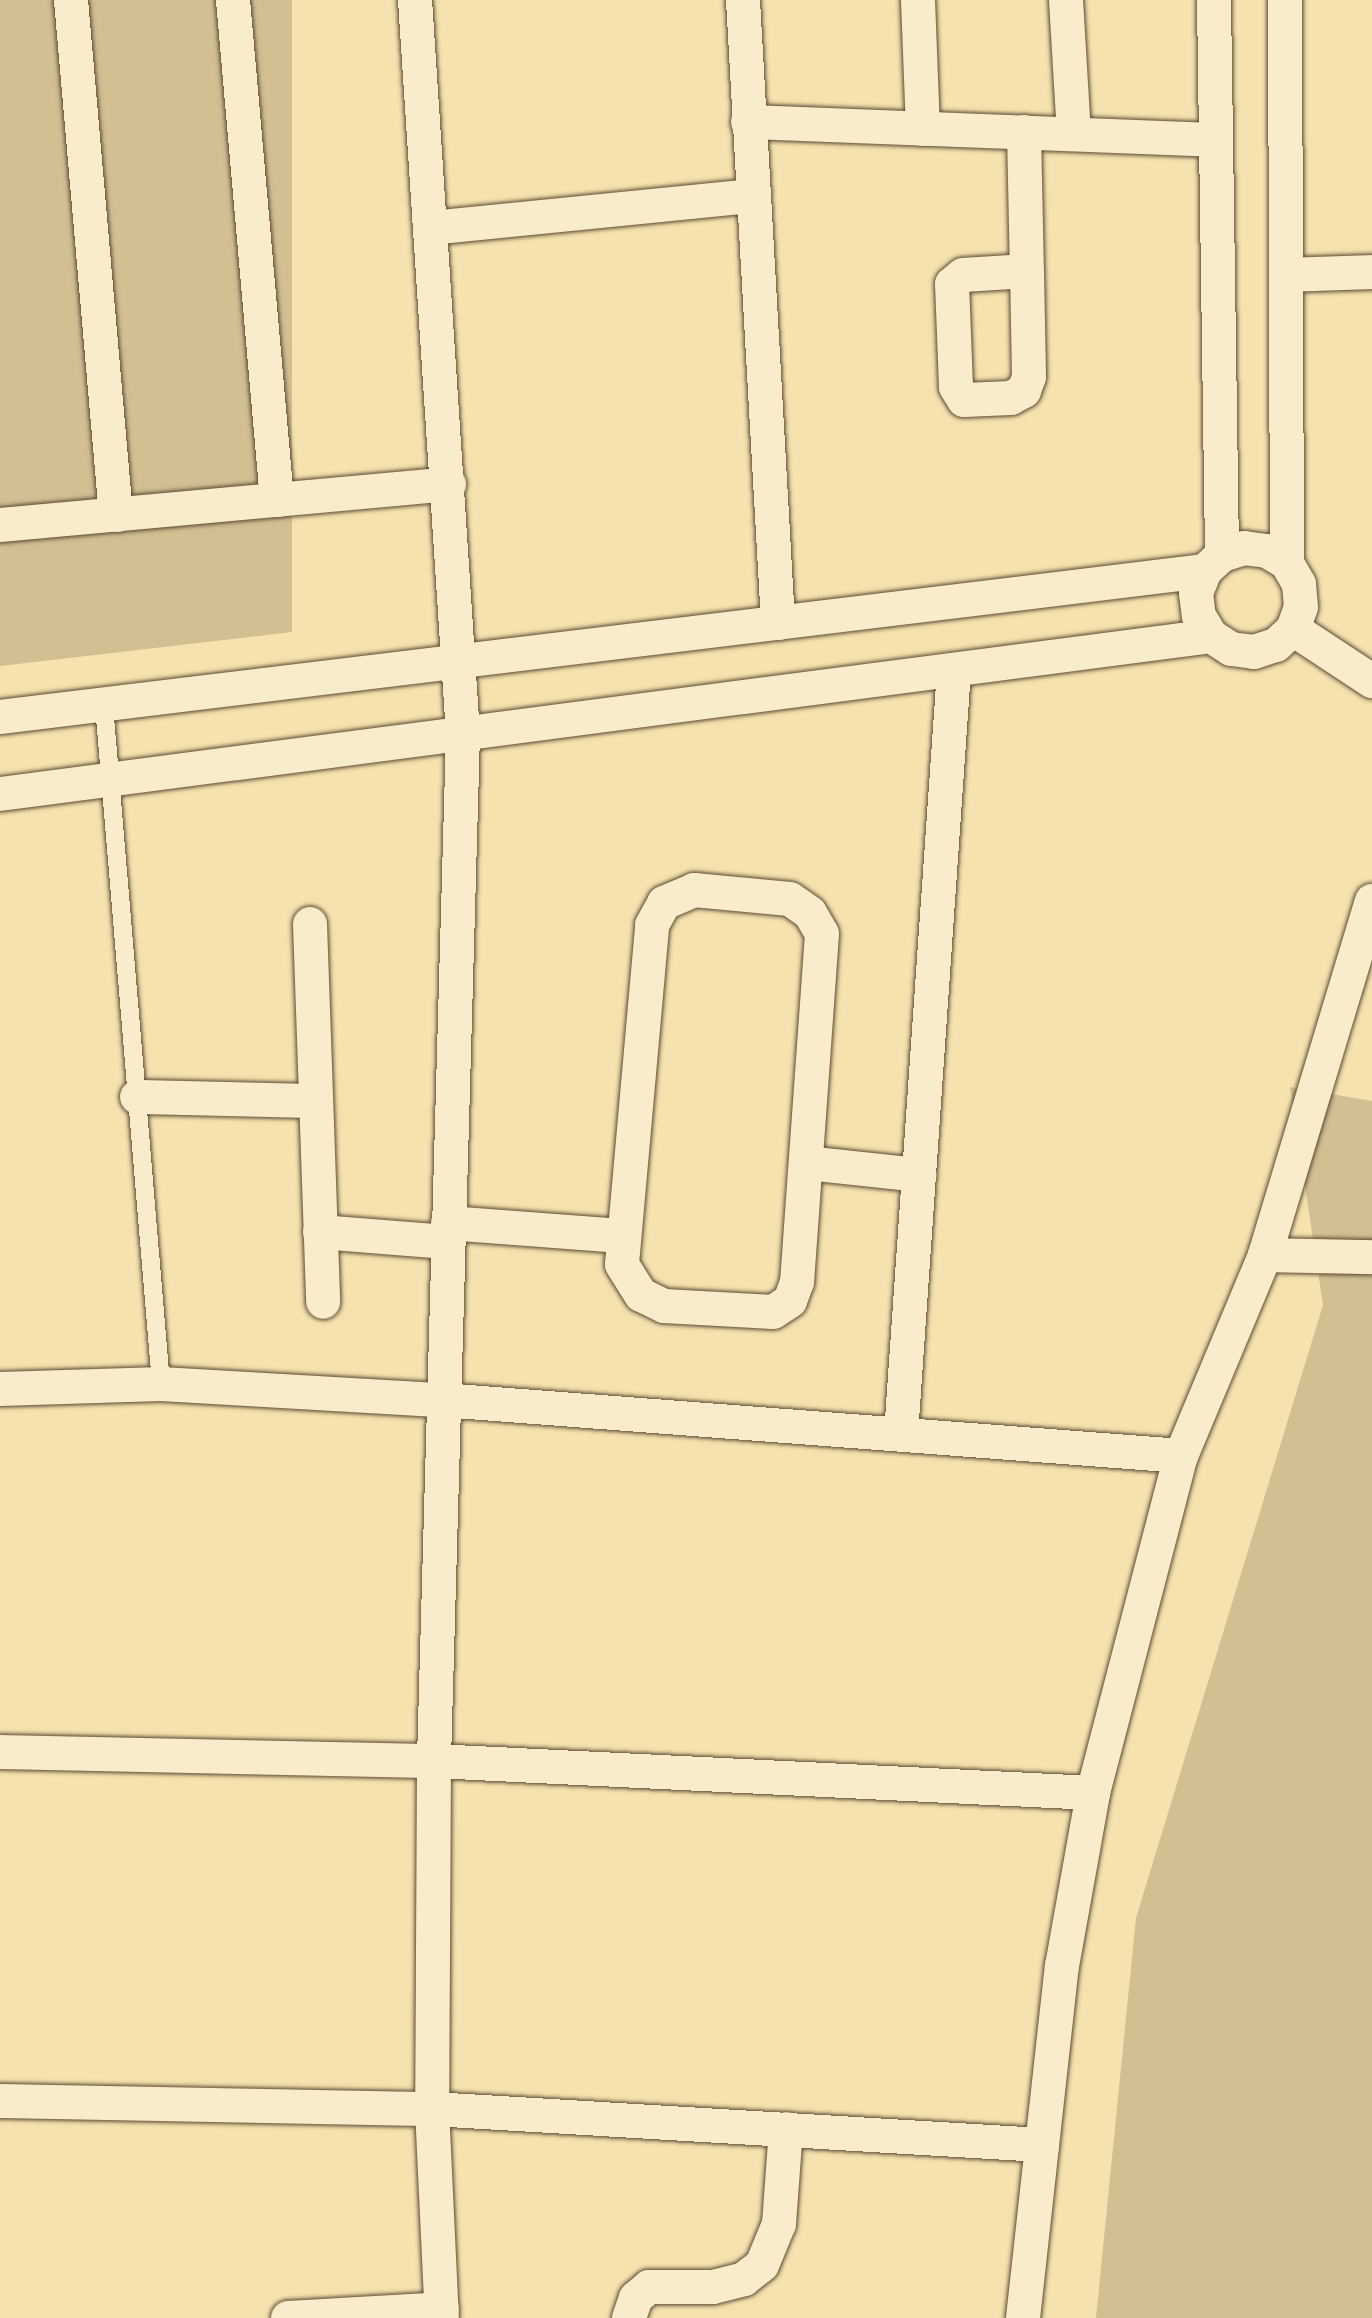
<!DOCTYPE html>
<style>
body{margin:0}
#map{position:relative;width:1372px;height:2318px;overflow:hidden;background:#f5e2ae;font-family:"Libre Caslon Text",serif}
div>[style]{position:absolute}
.green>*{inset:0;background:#d2bf92}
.roads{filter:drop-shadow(0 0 2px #5c4a33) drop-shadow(0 0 2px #5c4a33)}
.lane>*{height:18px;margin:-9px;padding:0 9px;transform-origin:9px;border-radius:9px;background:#f8ecca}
.street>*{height:34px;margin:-17px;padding:0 17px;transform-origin:17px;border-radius:17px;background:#f8ecca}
span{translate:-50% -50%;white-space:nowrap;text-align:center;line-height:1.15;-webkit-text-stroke:6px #f8ecca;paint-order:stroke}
</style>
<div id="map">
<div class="green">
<div style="clip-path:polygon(0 0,292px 0,292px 632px,0 666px)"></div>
<div style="clip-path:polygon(1290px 1087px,1372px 1101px,1372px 2318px,1096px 2318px,1136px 1918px,1323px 1305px)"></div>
</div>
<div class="roads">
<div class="lane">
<div style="left:104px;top:705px;width:681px;rotate:85.2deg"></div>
</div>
<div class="street">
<div style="left:71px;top:0;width:517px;rotate:85.01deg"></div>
<div style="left:233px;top:0;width:502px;rotate:84.97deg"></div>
<div style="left:415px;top:0;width:736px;rotate:86.26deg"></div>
<div style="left:463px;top:734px;width:1027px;rotate:91.62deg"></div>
<div style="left:434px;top:1761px;width:348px;rotate:90.3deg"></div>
<div style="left:432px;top:2109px;width:209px;rotate:87.3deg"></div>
<div style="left:743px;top:0;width:624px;rotate:86.78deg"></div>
<div style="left:918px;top:0;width:129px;rotate:87.8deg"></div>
<div style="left:1066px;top:0;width:134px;rotate:86.6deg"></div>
<div style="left:1214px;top:0;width:555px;rotate:89.17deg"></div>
<div style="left:1222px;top:555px;width:23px;rotate:137deg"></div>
<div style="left:1205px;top:571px;width:24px;rotate:112deg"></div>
<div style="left:1196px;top:593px;width:23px;rotate:83deg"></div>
<div style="left:1199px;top:616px;width:23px;rotate:59deg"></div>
<div style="left:1211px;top:636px;width:24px;rotate:33deg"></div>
<div style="left:1231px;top:649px;width:23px;rotate:7deg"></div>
<div style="left:1254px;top:652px;width:23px;rotate:-18deg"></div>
<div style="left:1276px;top:645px;width:23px;rotate:-43deg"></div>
<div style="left:1293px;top:629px;width:23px;rotate:-70deg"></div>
<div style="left:1301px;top:607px;width:23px;rotate:-95deg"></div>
<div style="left:1299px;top:584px;width:24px;rotate:-120deg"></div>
<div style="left:1287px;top:563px;width:23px;rotate:-149deg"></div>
<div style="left:1267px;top:551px;width:23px;rotate:-173deg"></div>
<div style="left:1244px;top:548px;width:23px;rotate:162deg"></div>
<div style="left:1285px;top:0;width:563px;rotate:89.8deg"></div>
<div style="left:748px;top:122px;width:468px;rotate:2.2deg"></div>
<div style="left:1024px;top:132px;width:139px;rotate:88.8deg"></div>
<div style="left:1027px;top:271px;width:106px;rotate:88.9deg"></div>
<div style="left:1029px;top:377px;width:15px;rotate:110deg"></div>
<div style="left:1024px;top:391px;width:15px;rotate:152deg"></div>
<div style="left:1011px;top:398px;width:47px;rotate:177.6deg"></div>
<div style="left:964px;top:400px;width:15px;rotate:-122deg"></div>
<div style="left:956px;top:387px;width:103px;rotate:-92.2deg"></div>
<div style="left:952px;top:284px;width:14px;rotate:-39deg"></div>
<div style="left:963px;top:275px;width:64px;rotate:-3.6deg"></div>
<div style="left:431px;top:228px;width:324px;rotate:-5.7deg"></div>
<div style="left:1286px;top:275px;width:86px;rotate:-2deg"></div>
<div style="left:0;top:525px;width:451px;rotate:-5.2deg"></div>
<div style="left:1293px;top:629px;width:95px;rotate:33.4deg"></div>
<div style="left:0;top:717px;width:1214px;rotate:-6.91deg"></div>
<div style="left:0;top:794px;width:1221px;rotate:-7.43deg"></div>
<div style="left:694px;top:890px;width:96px;rotate:5.4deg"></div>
<div style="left:790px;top:899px;width:24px;rotate:35deg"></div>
<div style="left:810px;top:913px;width:24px;rotate:60deg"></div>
<div style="left:822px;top:934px;width:349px;rotate:94.1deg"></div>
<div style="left:797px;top:1282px;width:20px;rotate:110deg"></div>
<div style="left:790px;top:1301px;width:20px;rotate:147deg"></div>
<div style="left:773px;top:1312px;width:109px;rotate:-176.8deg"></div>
<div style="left:664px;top:1306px;width:25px;rotate:-154deg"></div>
<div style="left:641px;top:1295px;width:36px;rotate:-122deg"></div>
<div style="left:622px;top:1264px;width:340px;rotate:-84.9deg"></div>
<div style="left:652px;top:925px;width:25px;rotate:-61deg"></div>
<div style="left:664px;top:903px;width:33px;rotate:-23deg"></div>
<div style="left:310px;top:924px;width:378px;rotate:88deg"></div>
<div style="left:137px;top:1097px;width:179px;rotate:1.3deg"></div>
<div style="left:806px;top:1163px;width:114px;rotate:6.1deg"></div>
<div style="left:448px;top:1223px;width:174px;rotate:4.3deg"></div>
<div style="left:320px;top:1232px;width:127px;rotate:4.5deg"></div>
<div style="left:1265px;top:1255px;width:107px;rotate:1.1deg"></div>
<div style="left:0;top:1389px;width:161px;rotate:-1.8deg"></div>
<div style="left:161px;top:1384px;width:281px;rotate:3.3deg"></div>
<div style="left:442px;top:1400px;width:741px;rotate:4.33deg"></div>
<div style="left:901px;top:1434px;width:766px;rotate:-86.03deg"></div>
<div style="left:0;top:1752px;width:434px;rotate:1.2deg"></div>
<div style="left:434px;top:1761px;width:660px;rotate:2.78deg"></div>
<div style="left:0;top:2101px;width:432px;rotate:1.1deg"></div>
<div style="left:432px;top:2109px;width:611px;rotate:3.38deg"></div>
<div style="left:288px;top:2318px;width:154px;rotate:-3.3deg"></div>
<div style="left:629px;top:2318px;width:21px;rotate:-71deg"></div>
<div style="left:636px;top:2298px;width:17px;rotate:-40deg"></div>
<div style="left:649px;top:2287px;width:64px"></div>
<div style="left:713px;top:2287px;width:32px;rotate:-14deg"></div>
<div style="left:744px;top:2279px;width:23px;rotate:-38deg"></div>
<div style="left:762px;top:2265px;width:44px;rotate:-67.5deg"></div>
<div style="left:779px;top:2224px;width:95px;rotate:-85.8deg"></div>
<div style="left:1023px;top:2318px;width:354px;rotate:-83.7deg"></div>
<div style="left:1062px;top:1966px;width:176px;rotate:-79.8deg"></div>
<div style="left:1093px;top:1793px;width:348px;rotate:-75.4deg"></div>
<div style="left:1181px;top:1456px;width:218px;rotate:-67.3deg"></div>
<div style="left:1265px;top:1255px;width:370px;rotate:-73.2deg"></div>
</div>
</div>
</div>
